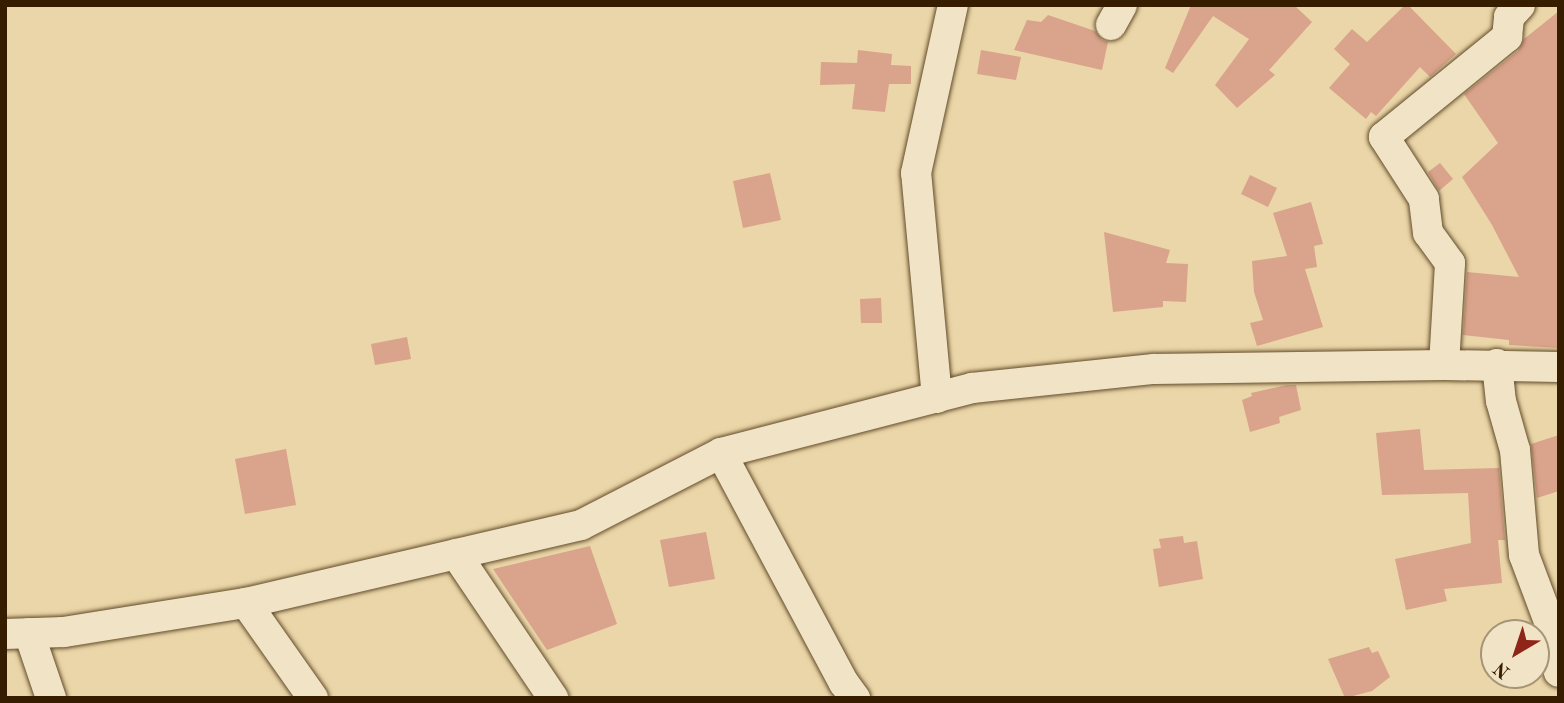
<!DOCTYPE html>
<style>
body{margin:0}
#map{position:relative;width:1564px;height:703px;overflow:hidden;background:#ead6a8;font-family:"Old Standard TT",serif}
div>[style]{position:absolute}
.building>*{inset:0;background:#daa38b}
.roads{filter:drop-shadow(0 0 2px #634b2a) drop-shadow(0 0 2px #634b2a)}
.minor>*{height:30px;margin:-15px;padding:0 15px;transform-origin:15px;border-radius:15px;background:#f1e4c6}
span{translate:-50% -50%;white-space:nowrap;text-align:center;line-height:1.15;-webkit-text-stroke:5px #f1e4c6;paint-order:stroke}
.frame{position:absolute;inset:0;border:7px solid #361d00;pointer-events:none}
.north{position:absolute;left:1480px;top:619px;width:70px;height:70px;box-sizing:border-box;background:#f1e4c6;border:2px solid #a69477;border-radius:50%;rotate:219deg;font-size:19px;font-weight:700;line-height:28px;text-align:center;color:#361d00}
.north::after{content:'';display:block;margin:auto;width:24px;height:32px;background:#8f2418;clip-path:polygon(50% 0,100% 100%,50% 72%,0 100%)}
</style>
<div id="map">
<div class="building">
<div style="clip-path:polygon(1191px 5px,1294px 5px,1312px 22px,1269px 70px,1275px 75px,1237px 108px,1215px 85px,1249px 39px,1213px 16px,1173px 73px,1165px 68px)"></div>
<div style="clip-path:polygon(1405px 5px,1408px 5px,1456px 54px,1430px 77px,1420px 67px,1376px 116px,1371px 112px,1366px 119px,1329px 88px,1350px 64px,1334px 49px,1352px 29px,1367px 42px)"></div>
<div style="clip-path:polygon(1559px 11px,1559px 348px,1509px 345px,1509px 340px,1463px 335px,1467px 272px,1519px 277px,1492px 225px,1462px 177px,1498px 143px,1464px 94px,1518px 51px,1524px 39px)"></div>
<div style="clip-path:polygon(1048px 15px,1095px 31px,1102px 40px,1108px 42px,1102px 70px,1014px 50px,1027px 20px,1041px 22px)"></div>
<div style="clip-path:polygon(858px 50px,892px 54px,891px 65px,911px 66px,911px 84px,889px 84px,885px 112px,852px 109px,855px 84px,820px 85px,821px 62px,857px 63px)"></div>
<div style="clip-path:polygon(981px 50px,1021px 57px,1016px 80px,977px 74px)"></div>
<div style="clip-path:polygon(1440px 163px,1453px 179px,1439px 191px,1428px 172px)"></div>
<div style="clip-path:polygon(770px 173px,781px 220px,743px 228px,733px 181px)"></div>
<div style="clip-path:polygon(1250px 175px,1277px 188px,1268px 207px,1241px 194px)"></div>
<div style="clip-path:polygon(1311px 202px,1323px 244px,1314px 246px,1317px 267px,1305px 269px,1323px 327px,1257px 346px,1250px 323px,1263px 320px,1254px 292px,1252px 261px,1287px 256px,1273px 213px)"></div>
<div style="clip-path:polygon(1104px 232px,1170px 250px,1166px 263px,1188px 264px,1186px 302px,1163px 301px,1163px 307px,1113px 312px)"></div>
<div style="clip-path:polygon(881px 298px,882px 323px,861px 323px,860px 299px)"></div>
<div style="clip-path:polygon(407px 337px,411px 359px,375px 365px,371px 344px)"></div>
<div style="clip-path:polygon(1287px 385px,1296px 385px,1301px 410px,1279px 417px,1280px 423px,1250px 432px,1242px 400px,1252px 396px,1251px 393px)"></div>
<div style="clip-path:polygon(1420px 429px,1424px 470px,1499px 468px,1505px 540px,1498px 540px,1502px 583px,1444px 589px,1447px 601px,1406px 610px,1395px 559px,1471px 543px,1468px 493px,1382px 495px,1376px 433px)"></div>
<div style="clip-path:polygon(1559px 435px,1559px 491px,1537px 498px,1531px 444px)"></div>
<div style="clip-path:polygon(286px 449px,296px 505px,245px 514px,235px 459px)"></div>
<div style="clip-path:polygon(706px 532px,715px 579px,669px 587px,660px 540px)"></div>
<div style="clip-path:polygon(1183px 536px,1184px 543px,1197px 541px,1203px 579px,1159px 587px,1153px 549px,1161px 548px,1159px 539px)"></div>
<div style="clip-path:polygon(590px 546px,617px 624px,547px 650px,493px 569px)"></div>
<div style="clip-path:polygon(1369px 647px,1372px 653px,1378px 651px,1390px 677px,1372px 691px,1345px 698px,1328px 659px)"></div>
</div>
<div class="roads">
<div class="minor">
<div style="left:1111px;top:25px;width:23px;rotate:-61deg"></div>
<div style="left:1497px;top:364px;width:37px;rotate:84deg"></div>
<div style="left:1501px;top:401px;width:51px;rotate:74.1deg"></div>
<div style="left:1515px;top:450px;width:105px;rotate:85.1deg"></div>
<div style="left:1524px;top:555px;width:91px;rotate:69.4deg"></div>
<div style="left:1556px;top:640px;width:32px;rotate:85deg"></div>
<div style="left:1444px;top:365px;width:102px;rotate:-86.6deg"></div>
<div style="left:1450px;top:263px;width:37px;rotate:-126deg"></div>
<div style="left:1428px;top:233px;width:34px;rotate:-97deg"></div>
<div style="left:1424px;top:199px;width:74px;rotate:-122.8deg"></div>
<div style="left:1384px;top:137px;width:159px;rotate:-39.1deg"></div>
<div style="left:1507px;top:37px;width:20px;rotate:-84deg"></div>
<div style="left:1509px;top:17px;width:16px;rotate:-47deg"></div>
<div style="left:937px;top:398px;width:226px;rotate:-95.3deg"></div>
<div style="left:916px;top:173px;width:172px;rotate:-77.6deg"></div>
<div style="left:721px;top:453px;width:261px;rotate:61.9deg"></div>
<div style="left:844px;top:683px;width:19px;rotate:54deg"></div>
<div style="left:456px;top:554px;width:174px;rotate:56deg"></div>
<div style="left:246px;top:603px;width:116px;rotate:54.8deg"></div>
<div style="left:29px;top:633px;width:69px;rotate:71.3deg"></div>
<div style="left:5px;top:634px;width:59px;rotate:-1.9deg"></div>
<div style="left:64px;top:632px;width:184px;rotate:-9.1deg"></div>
<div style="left:246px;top:603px;width:344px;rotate:-13.1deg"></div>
<div style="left:581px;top:525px;width:157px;rotate:-27.2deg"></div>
<div style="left:721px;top:453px;width:259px;rotate:-14.5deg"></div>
<div style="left:972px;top:388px;width:183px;rotate:-6deg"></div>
<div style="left:1154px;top:369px;width:290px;rotate:-0.8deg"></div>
<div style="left:1444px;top:365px;width:115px;rotate:1deg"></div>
</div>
</div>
<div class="frame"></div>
<div class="north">N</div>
</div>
